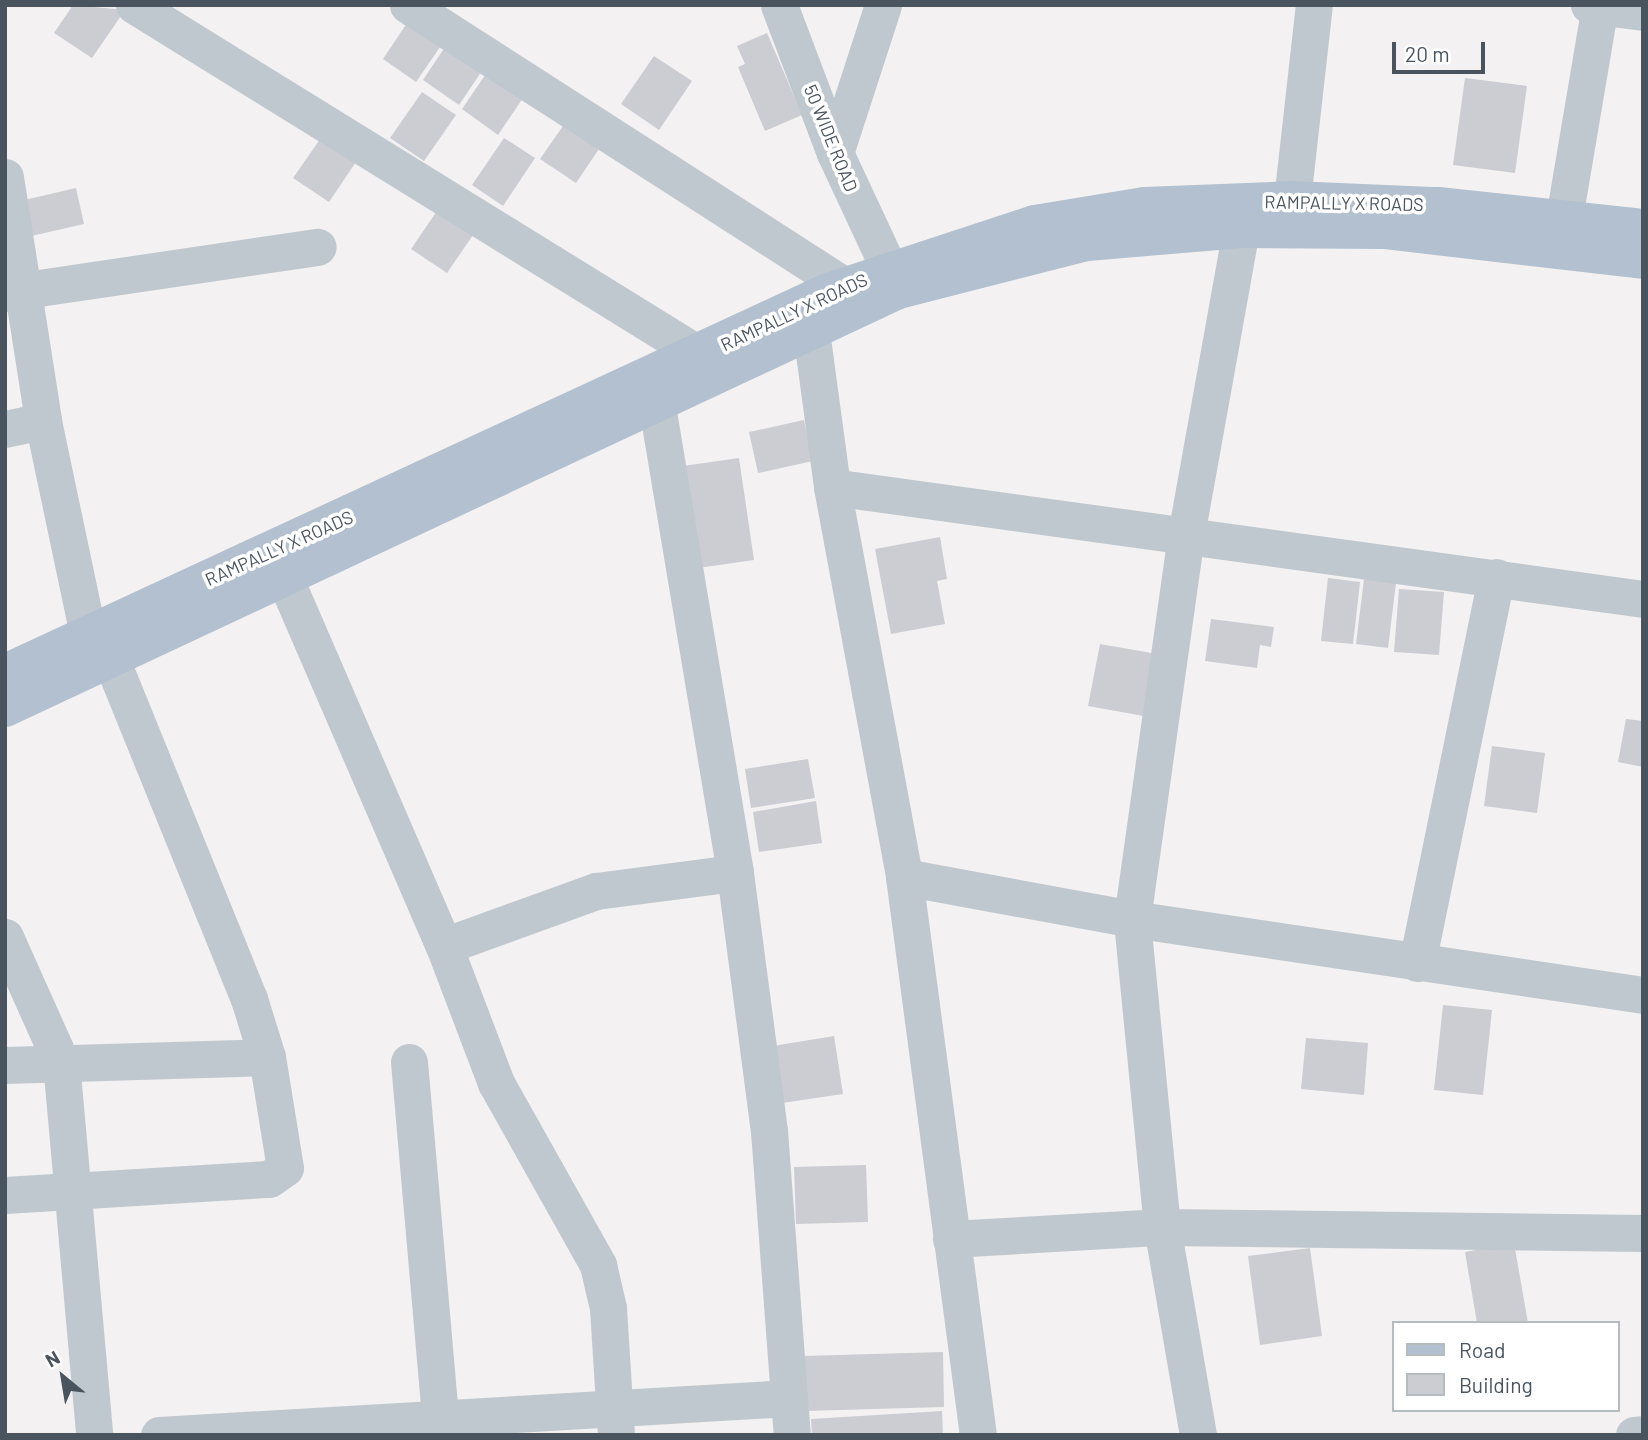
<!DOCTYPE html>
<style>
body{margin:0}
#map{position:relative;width:1648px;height:1440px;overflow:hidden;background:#f3f1f1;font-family:Barlow,sans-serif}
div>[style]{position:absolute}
.building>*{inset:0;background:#cbcdd3}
.minor>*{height:37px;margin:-18.5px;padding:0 18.5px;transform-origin:18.5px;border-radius:18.5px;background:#c0c8cf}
.major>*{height:38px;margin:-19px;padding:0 19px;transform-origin:19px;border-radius:19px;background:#b2c0cf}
span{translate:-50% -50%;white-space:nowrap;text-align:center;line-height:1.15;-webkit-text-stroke:7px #fff;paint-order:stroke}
.street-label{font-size:18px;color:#49545e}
.frame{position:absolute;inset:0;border:7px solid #49545e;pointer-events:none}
.legend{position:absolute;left:1392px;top:1321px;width:228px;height:91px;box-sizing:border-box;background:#fff;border:2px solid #b6bbbf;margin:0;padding:9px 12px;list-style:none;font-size:21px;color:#49545e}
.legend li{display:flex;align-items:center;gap:14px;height:35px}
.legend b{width:35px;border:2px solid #b6bbbf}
.north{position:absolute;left:28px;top:1342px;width:70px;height:70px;-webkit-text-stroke:5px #fff;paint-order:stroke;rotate:330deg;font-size:19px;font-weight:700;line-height:28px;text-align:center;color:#49545e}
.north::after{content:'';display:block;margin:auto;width:24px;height:32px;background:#49545e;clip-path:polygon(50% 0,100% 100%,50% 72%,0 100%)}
.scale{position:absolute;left:1392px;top:42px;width:93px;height:32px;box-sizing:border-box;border:4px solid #49545e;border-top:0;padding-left:9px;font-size:21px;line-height:24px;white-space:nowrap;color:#49545e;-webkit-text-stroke:5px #fff;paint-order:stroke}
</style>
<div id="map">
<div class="building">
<div style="clip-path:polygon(73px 5px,125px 10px,92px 58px,54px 33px)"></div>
<div style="clip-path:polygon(415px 11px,449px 34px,416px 82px,383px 59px)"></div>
<div style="clip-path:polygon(767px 33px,802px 115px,765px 131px,738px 67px,745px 64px,737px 46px)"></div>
<div style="clip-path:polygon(453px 35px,490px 59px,459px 105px,423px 80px)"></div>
<div style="clip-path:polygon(654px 56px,692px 81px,659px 130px,621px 104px)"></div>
<div style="clip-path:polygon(494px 62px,531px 86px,498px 135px,462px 109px)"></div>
<div style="clip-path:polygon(1465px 78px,1527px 86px,1515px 173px,1453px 165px)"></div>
<div style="clip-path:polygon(422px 92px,456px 115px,424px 161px,390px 138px)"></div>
<div style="clip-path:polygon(572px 113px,607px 137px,576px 183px,540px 159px)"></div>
<div style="clip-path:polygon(325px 132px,360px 156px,329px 202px,293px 178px)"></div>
<div style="clip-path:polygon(504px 138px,535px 158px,503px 206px,472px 185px)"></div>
<div style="clip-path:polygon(76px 188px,84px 224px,27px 237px,20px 201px)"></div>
<div style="clip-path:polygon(439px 208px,475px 232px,447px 273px,411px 249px)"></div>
<div style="clip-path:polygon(804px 420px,813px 461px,758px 473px,749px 432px)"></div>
<div style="clip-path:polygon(739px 458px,754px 560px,698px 568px,683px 466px)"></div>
<div style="clip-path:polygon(940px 537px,947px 579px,937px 581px,945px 624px,891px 634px,875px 549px)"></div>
<div style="clip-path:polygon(1328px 578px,1360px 582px,1353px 644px,1321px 641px)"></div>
<div style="clip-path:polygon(1364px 579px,1396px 583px,1388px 648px,1356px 644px)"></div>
<div style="clip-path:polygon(1399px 589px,1444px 592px,1439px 655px,1394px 652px)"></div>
<div style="clip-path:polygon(1211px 619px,1274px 627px,1271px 647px,1260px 645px,1257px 668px,1205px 661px)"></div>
<div style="clip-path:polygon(1100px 644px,1163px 655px,1144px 716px,1088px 706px)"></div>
<div style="clip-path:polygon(1626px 719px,1643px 721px,1643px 767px,1618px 762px)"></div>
<div style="clip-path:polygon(1492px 746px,1545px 753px,1537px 813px,1484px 806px)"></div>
<div style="clip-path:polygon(808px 759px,815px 798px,751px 808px,745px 769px)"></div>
<div style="clip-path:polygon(816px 801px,822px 843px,759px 852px,753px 812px)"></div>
<div style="clip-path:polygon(1443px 1005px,1492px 1010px,1483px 1095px,1434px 1090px)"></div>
<div style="clip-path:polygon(834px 1036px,843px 1094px,782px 1103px,773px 1046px)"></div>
<div style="clip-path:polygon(1306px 1038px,1368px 1043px,1364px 1095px,1301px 1089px)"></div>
<div style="clip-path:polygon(866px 1165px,868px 1222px,796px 1224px,794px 1167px)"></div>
<div style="clip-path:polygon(1514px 1243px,1528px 1323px,1477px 1323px,1465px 1252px)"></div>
<div style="clip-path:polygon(1310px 1248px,1322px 1336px,1260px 1345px,1248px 1256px)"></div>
<div style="clip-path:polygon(943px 1352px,944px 1407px,805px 1411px,803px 1356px)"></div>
<div style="clip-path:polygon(942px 1411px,943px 1435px,812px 1435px,811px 1419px)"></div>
</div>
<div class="minor">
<div style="left:134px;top:5px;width:665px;rotate:31.73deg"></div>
<div style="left:408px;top:5px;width:520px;rotate:32.74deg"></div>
<div style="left:779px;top:5px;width:158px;rotate:69.3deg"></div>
<div style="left:835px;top:153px;width:128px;rotate:65deg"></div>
<div style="left:1589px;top:5px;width:54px;rotate:7.4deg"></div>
<div style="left:835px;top:153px;width:156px;rotate:-72deg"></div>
<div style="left:5px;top:177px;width:247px;rotate:81.1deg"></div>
<div style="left:43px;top:421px;width:219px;rotate:78.1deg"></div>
<div style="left:1292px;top:200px;width:196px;rotate:-83.6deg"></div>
<div style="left:1564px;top:218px;width:216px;rotate:-80.4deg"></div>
<div style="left:5px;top:293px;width:316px;rotate:-8.4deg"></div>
<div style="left:811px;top:331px;width:157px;rotate:82.3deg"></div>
<div style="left:832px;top:487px;width:397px;rotate:79.5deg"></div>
<div style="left:904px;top:877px;width:563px;rotate:82.45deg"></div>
<div style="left:657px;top:406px;width:473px;rotate:80.5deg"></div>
<div style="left:735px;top:873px;width:260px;rotate:82.5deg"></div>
<div style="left:769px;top:1131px;width:305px;rotate:85.7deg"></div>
<div style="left:5px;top:429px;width:39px;rotate:-12deg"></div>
<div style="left:832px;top:487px;width:819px;rotate:7.86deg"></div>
<div style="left:285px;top:579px;width:400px;rotate:66.6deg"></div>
<div style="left:444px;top:946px;width:147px;rotate:69.2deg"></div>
<div style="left:496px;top:1083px;width:209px;rotate:60.7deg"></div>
<div style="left:598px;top:1265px;width:44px;rotate:76.9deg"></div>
<div style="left:608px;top:1308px;width:127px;rotate:86.4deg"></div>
<div style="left:904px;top:877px;width:232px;rotate:10.4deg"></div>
<div style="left:1132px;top:919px;width:517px;rotate:8.46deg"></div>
<div style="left:5px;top:937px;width:137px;rotate:65.9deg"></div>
<div style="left:61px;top:1062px;width:374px;rotate:84.9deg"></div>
<div style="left:444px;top:946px;width:162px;rotate:-19.9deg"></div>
<div style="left:596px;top:891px;width:140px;rotate:-7.4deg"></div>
<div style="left:1417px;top:963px;width:394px;rotate:-78.4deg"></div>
<div style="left:409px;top:1062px;width:357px;rotate:85deg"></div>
<div style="left:5px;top:1065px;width:262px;rotate:-1.7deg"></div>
<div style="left:5px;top:1195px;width:264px;rotate:-3.5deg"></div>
<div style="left:269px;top:1179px;width:19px;rotate:-35deg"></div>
<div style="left:285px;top:1168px;width:112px;rotate:-99.2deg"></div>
<div style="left:267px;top:1057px;width:61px;rotate:-107.2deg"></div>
<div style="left:249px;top:999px;width:369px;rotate:-112.1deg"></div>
<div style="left:951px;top:1239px;width:211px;rotate:-3.3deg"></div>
<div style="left:1162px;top:1227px;width:481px;rotate:0.7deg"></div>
<div style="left:159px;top:1435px;width:631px;rotate:-3.36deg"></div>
<div style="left:1198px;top:1435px;width:211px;rotate:-99.8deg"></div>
<div style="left:1162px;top:1227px;width:309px;rotate:-95.6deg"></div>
<div style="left:1132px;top:919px;width:388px;rotate:-82deg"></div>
<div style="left:1186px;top:535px;width:311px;rotate:-79.8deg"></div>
<div style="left:1634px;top:1435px;width:9px;rotate:-6deg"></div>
</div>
<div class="major">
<div style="left:5px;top:673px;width:907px;rotate:-24.84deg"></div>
<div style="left:828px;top:292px;width:218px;rotate:-18.2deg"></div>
<div style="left:1035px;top:224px;width:111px;rotate:-9.3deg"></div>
<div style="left:1145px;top:206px;width:147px;rotate:-2.3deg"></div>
<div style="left:1292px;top:200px;width:146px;rotate:2.4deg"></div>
<div style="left:1438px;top:206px;width:206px;rotate:6.1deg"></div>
<div style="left:5px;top:708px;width:986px;rotate:-25.08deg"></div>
<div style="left:898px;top:290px;width:195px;rotate:-14.3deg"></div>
<div style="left:1087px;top:242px;width:155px;rotate:-4.8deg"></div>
<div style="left:1241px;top:229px;width:143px;rotate:0.4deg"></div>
<div style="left:1384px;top:230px;width:261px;rotate:6.6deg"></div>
</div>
<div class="street-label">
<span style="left:831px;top:138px;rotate:68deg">50 WIDE ROAD</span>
<span style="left:1344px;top:203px;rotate:1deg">RAMPALLY X ROADS</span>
<span style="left:794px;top:312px;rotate:-25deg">RAMPALLY X ROADS</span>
<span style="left:279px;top:548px;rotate:-24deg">RAMPALLY X ROADS</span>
</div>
<div class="frame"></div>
<ul class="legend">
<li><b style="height:9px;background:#b2c0cf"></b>Road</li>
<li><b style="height:19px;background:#cbcdd3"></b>Building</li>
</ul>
<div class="north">N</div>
<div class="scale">20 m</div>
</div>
